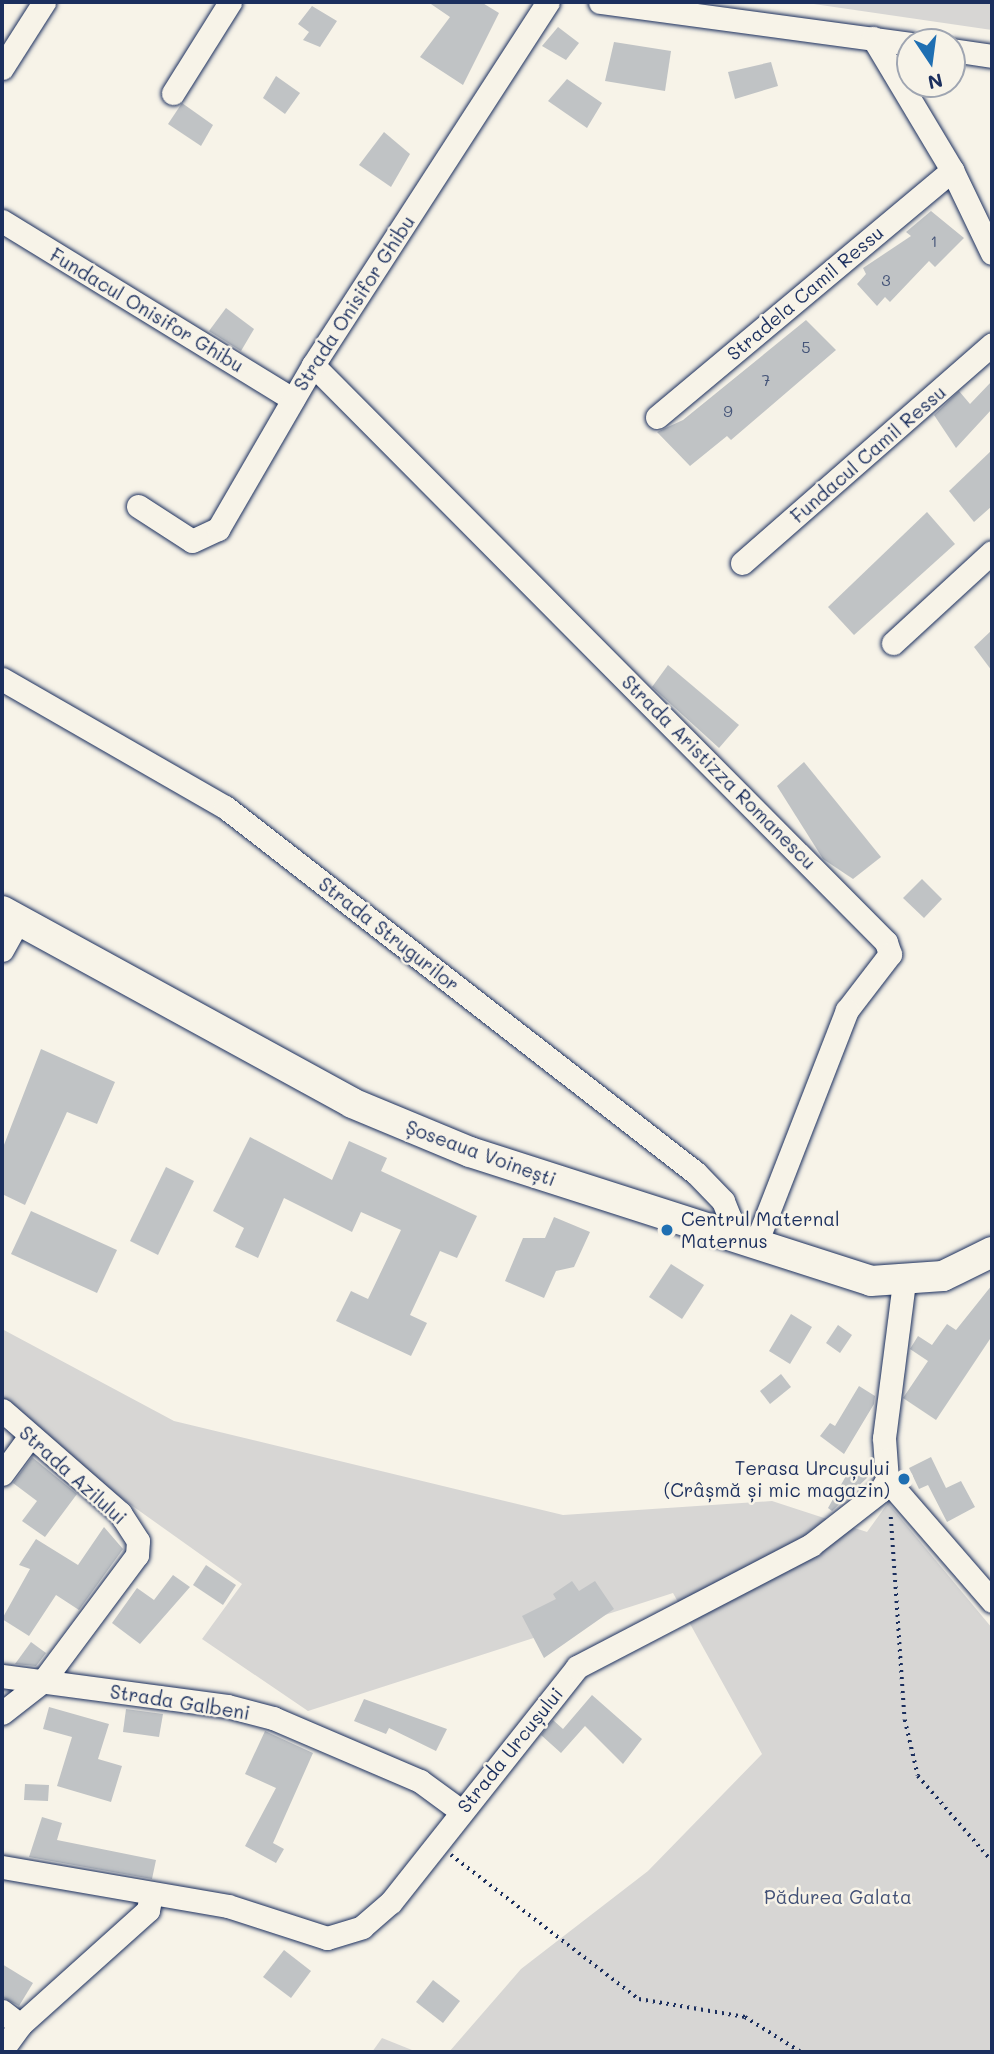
<!DOCTYPE html>
<meta charset="utf-8">
<style>
body{margin:0}
#map{position:relative;width:994px;height:2054px;overflow:hidden;background:#f7f3e8;font-family:Mali,sans-serif}
div>[style]{position:absolute}
.green>*{inset:0;background:#d7d6d4}
.building>*{inset:0;background:#c0c3c5}
.path>*{height:3.5px;margin-top:-1.75px;transform-origin:0;background:repeating-linear-gradient(90deg,#1b2f5e 0 2px,transparent 0 7px)}
.roads{filter:drop-shadow(0 0 2px #1b2f5e) drop-shadow(0 0 2px #1b2f5e)}
.minor>*{height:23px;margin:-11.5px;padding:0 11.5px;transform-origin:11.5px;border-radius:11.5px;background:#f7f3e8}
.major>*{height:30px;margin:-15px;padding:0 15px;transform-origin:15px;border-radius:15px;background:#f7f3e8}
.dots>*{width:19px;height:19px;translate:-50% -50%;box-sizing:border-box;border:4px solid #f7f3e8;border-radius:50%}
span{translate:-50% -50%;white-space:nowrap;text-align:center;line-height:1.15;-webkit-text-stroke:5px #f7f3e8;paint-order:stroke}
.number-label{font-size:16px;color:#445478}
.number-label span{-webkit-text-stroke-width:0}
.street-label{font-size:19px;color:#1b2f5e}
.poi-label{font-size:19px;color:#1b2f5e}
.left{translate:0 -50%;text-align:left}
.right{translate:-100% -50%;text-align:right}
.park-label{font-size:19px;color:#415076}
.frame{position:absolute;inset:0;border:4px solid #1b2f5e;pointer-events:none}
.north{position:absolute;left:896px;top:28px;width:70px;height:70px;box-sizing:border-box;background:#f7f3e8;border:2px solid #9fa5b1;border-radius:50%;rotate:167deg;font-size:19px;font-weight:700;line-height:28px;text-align:center;color:#1b2f5e}
.north::after{content:'';display:block;margin:auto;width:24px;height:32px;background:#1f6fb2;clip-path:polygon(50% 0,100% 100%,50% 72%,0 100%)}
</style>
<div id="map">
<div class="green">
<div style="clip-path:polygon(800px 2px,992px 2px,992px 30px)"></div>
<div style="clip-path:polygon(2px 1329px,174px 1421px,563px 1515px,772px 1501px,867px 1532px,888px 1503px,992px 1628px,992px 2052px,449px 2052px,521px 1969px,648px 1871px,762px 1754px,673px 1593px,308px 1711px,202px 1639px,242px 1584px,2px 1413px)"></div>
<div style="clip-path:polygon(382px 2038px,417px 2052px,372px 2052px)"></div>
</div>
<div class="building">
<div style="clip-path:polygon(428px 2px,481px 2px,499px 13px,463px 85px,420px 57px,450px 17px)"></div>
<div style="clip-path:polygon(312px 6px,337px 21px,320px 47px,303px 40px,309px 32px,298px 24px)"></div>
<div style="clip-path:polygon(558px 27px,579px 43px,566px 60px,542px 46px)"></div>
<div style="clip-path:polygon(614px 42px,671px 51px,665px 91px,605px 81px)"></div>
<div style="clip-path:polygon(771px 62px,778px 86px,735px 99px,728px 72px)"></div>
<div style="clip-path:polygon(276px 76px,300px 93px,285px 114px,263px 98px)"></div>
<div style="clip-path:polygon(567px 79px,602px 103px,587px 128px,548px 101px)"></div>
<div style="clip-path:polygon(182px 103px,213px 125px,201px 146px,168px 124px)"></div>
<div style="clip-path:polygon(384px 132px,410px 154px,391px 187px,359px 165px)"></div>
<div style="clip-path:polygon(931px 211px,964px 238px,935px 267px,929px 261px,890px 302px,885px 297px,877px 306px,857px 284px,866px 274px,863px 268px,911px 236px,906px 232px)"></div>
<div style="clip-path:polygon(226px 308px,254px 329px,241px 351px,209px 331px)"></div>
<div style="clip-path:polygon(806px 320px,836px 350px,731px 440px,727px 436px,690px 466px,657px 432px,683px 420px)"></div>
<div style="clip-path:polygon(992px 381px,992px 409px,956px 448px,934px 415px,959px 391px,970px 404px)"></div>
<div style="clip-path:polygon(992px 450px,992px 506px,974px 522px,949px 491px)"></div>
<div style="clip-path:polygon(927px 512px,955px 544px,854px 635px,828px 607px)"></div>
<div style="clip-path:polygon(992px 630px,992px 671px,974px 647px)"></div>
<div style="clip-path:polygon(668px 665px,739px 725px,719px 748px,652px 687px)"></div>
<div style="clip-path:polygon(804px 762px,881px 857px,853px 879px,823px 859px,777px 786px)"></div>
<div style="clip-path:polygon(922px 879px,942px 899px,924px 918px,903px 898px)"></div>
<div style="clip-path:polygon(41px 1049px,115px 1082px,97px 1124px,67px 1112px,25px 1205px,2px 1194px,2px 1150px)"></div>
<div style="clip-path:polygon(250px 1137px,332px 1180px,349px 1141px,387px 1158px,381px 1171px,477px 1216px,457px 1258px,440px 1251px,410px 1315px,427px 1323px,411px 1356px,336px 1321px,351px 1291px,368px 1299px,401px 1230px,361px 1212px,352px 1232px,284px 1198px,258px 1258px,235px 1247px,244px 1228px,213px 1211px)"></div>
<div style="clip-path:polygon(166px 1167px,194px 1181px,158px 1255px,130px 1241px)"></div>
<div style="clip-path:polygon(31px 1211px,117px 1250px,97px 1293px,11px 1254px)"></div>
<div style="clip-path:polygon(554px 1217px,590px 1232px,574px 1267px,556px 1271px,544px 1298px,505px 1281px,523px 1238px,545px 1238px)"></div>
<div style="clip-path:polygon(671px 1264px,704px 1285px,682px 1319px,649px 1297px)"></div>
<div style="clip-path:polygon(992px 1285px,992px 1336px,936px 1420px,903px 1398px,928px 1361px,910px 1349px,918px 1336px,932px 1345px,947px 1324px,956px 1330px)"></div>
<div style="clip-path:polygon(791px 1314px,812px 1327px,790px 1364px,769px 1351px)"></div>
<div style="clip-path:polygon(838px 1325px,852px 1335px,840px 1353px,826px 1343px)"></div>
<div style="clip-path:polygon(781px 1374px,791px 1387px,770px 1404px,760px 1391px)"></div>
<div style="clip-path:polygon(859px 1386px,875px 1396px,874px 1404px,844px 1454px,820px 1436px,830px 1423px,835px 1426px)"></div>
<div style="clip-path:polygon(32px 1457px,77px 1494px,45px 1537px,22px 1521px,37px 1501px,13px 1483px)"></div>
<div style="clip-path:polygon(931px 1457px,946px 1488px,961px 1481px,975px 1507px,947px 1522px,928px 1485px,919px 1489px,909px 1468px)"></div>
<div style="clip-path:polygon(851px 1467px,868px 1477px,832px 1511px,828px 1508px)"></div>
<div style="clip-path:polygon(104px 1527px,123px 1549px,79px 1610px,56px 1595px,29px 1636px,2px 1619px,30px 1569px,19px 1565px,36px 1539px,78px 1565px)"></div>
<div style="clip-path:polygon(206px 1565px,236px 1585px,223px 1605px,193px 1585px)"></div>
<div style="clip-path:polygon(173px 1575px,190px 1587px,140px 1644px,112px 1623px,137px 1588px,154px 1600px)"></div>
<div style="clip-path:polygon(572px 1581px,579px 1591px,595px 1581px,614px 1609px,544px 1658px,522px 1616px,556px 1599px,553px 1594px)"></div>
<div style="clip-path:polygon(31px 1642px,46px 1653px,36px 1666px,15px 1664px)"></div>
<div style="clip-path:polygon(592px 1695px,642px 1739px,623px 1764px,585px 1726px,561px 1753px,541px 1735px,553px 1720px,563px 1729px)"></div>
<div style="clip-path:polygon(364px 1699px,447px 1729px,436px 1751px,389px 1728px,386px 1734px,354px 1721px)"></div>
<div style="clip-path:polygon(49px 1707px,109px 1724px,98px 1759px,122px 1766px,111px 1802px,57px 1786px,72px 1737px,43px 1729px)"></div>
<div style="clip-path:polygon(126px 1709px,163px 1714px,159px 1737px,123px 1732px)"></div>
<div style="clip-path:polygon(265px 1731px,313px 1753px,273px 1843px,284px 1849px,276px 1863px,245px 1846px,276px 1788px,245px 1774px)"></div>
<div style="clip-path:polygon(25px 1784px,49px 1785px,48px 1801px,24px 1800px)"></div>
<div style="clip-path:polygon(42px 1817px,62px 1823px,57px 1840px,156px 1860px,152px 1879px,29px 1857px)"></div>
<div style="clip-path:polygon(284px 1950px,311px 1971px,291px 1998px,263px 1977px)"></div>
<div style="clip-path:polygon(2px 1964px,33px 1983px,19px 2006px,2px 1997px)"></div>
<div style="clip-path:polygon(433px 1980px,460px 2001px,443px 2023px,416px 2002px)"></div>
</div>
<div class="path">
<div style="left:891px;top:1517px;width:203px;rotate:86.1deg"></div>
<div style="left:905px;top:1720px;width:57px;rotate:76.9deg"></div>
<div style="left:918px;top:1776px;width:113px;rotate:49deg"></div>
<div style="left:451px;top:1855px;width:237px;rotate:37.5deg"></div>
<div style="left:639px;top:1999px;width:108px;rotate:9.6deg"></div>
<div style="left:745px;top:2017px;width:66px;rotate:32deg"></div>
</div>
<div class="roads">
<div class="minor">
<div style="left:600px;top:2px;width:313px;rotate:7.7deg"></div>
<div style="left:873px;top:38px;width:154px;rotate:59.1deg"></div>
<div style="left:952px;top:170px;width:92px;rotate:64.3deg"></div>
<div style="left:952px;top:50px;width:40px;rotate:8.5deg"></div>
<div style="left:2px;top:68px;width:78px;rotate:-57.5deg"></div>
<div style="left:173px;top:93px;width:107px;rotate:-57.9deg"></div>
<div style="left:2px;top:221px;width:341px;rotate:31.5deg"></div>
<div style="left:313px;top:365px;width:813px;rotate:45.2deg"></div>
<div style="left:886px;top:942px;width:13px;rotate:72deg"></div>
<div style="left:890px;top:954px;width:71px;rotate:127.5deg"></div>
<div style="left:847px;top:1010px;width:253px;rotate:111.3deg"></div>
<div style="left:657px;top:417px;width:385px;rotate:-39.9deg"></div>
<div style="left:138px;top:506px;width:64px;rotate:32.9deg"></div>
<div style="left:192px;top:541px;width:29px;rotate:-25deg"></div>
<div style="left:218px;top:529px;width:190px;rotate:-59.9deg"></div>
<div style="left:313px;top:365px;width:432px;rotate:-57.1deg"></div>
<div style="left:742px;top:563px;width:332px;rotate:-41.2deg"></div>
<div style="left:893px;top:643px;width:134px;rotate:-42.6deg"></div>
<div style="left:2px;top:679px;width:257px;rotate:29.9deg"></div>
<div style="left:225px;top:807px;width:596px;rotate:37.85deg"></div>
<div style="left:696px;top:1173px;width:39px;rotate:46deg"></div>
<div style="left:723px;top:1201px;width:18px;rotate:68deg"></div>
<div style="left:730px;top:1218px;width:18px;rotate:106deg"></div>
<div style="left:2px;top:950px;width:35px;rotate:-61deg"></div>
<div style="left:2px;top:1410px;width:157px;rotate:41.1deg"></div>
<div style="left:120px;top:1513px;width:33px;rotate:57deg"></div>
<div style="left:138px;top:1541px;width:14px;rotate:94deg"></div>
<div style="left:137px;top:1555px;width:157px;rotate:126.7deg"></div>
<div style="left:43px;top:1681px;width:52px;rotate:142deg"></div>
<div style="left:2px;top:1474px;width:47px;rotate:-53.6deg"></div>
<div style="left:887px;top:1480px;width:160px;rotate:49deg"></div>
<div style="left:2px;top:1676px;width:227px;rotate:7.6deg"></div>
<div style="left:227px;top:1706px;width:48px;rotate:14.6deg"></div>
<div style="left:273px;top:1718px;width:160px;rotate:23.2deg"></div>
<div style="left:420px;top:1781px;width:51px;rotate:36.2deg"></div>
<div style="left:2px;top:1867px;width:229px;rotate:9.8deg"></div>
<div style="left:228px;top:1906px;width:104px;rotate:17.9deg"></div>
<div style="left:327px;top:1938px;width:37px;rotate:-17deg"></div>
<div style="left:362px;top:1927px;width:38px;rotate:-41deg"></div>
<div style="left:391px;top:1902px;width:300px;rotate:-51.6deg"></div>
<div style="left:577px;top:1667px;width:264px;rotate:-27.5deg"></div>
<div style="left:811px;top:1545px;width:88px;rotate:-38deg"></div>
<div style="left:880px;top:1491px;width:13px;rotate:-58deg"></div>
<div style="left:887px;top:1480px;width:42px;rotate:-94.1deg"></div>
<div style="left:884px;top:1438px;width:157px;rotate:-82.7deg"></div>
<div style="left:2px;top:2011px;width:23px;rotate:38deg"></div>
<div style="left:2px;top:2050px;width:31px;rotate:-54deg"></div>
<div style="left:20px;top:2025px;width:172px;rotate:-41.9deg"></div>
<div style="left:148px;top:1910px;width:16px;rotate:-79deg"></div>
</div>
<div class="major">
<div style="left:2px;top:911px;width:399px;rotate:28.7deg"></div>
<div style="left:352px;top:1103px;width:128px;rotate:22.6deg"></div>
<div style="left:470px;top:1152px;width:421px;rotate:17.8deg"></div>
<div style="left:871px;top:1281px;width:72px;rotate:-4deg"></div>
<div style="left:943px;top:1276px;width:55px;rotate:-26.1deg"></div>
</div>
</div>
<div class="dots">
<div style="left:667px;top:1230px;background:#1f6fb2"></div>
<div style="left:904px;top:1479px;background:#1f6fb2"></div>
</div>
<div class="number-label">
<span style="left:934px;top:241px">1</span>
<span style="left:886px;top:280px">3</span>
<span style="left:806px;top:347px">5</span>
<span style="left:766px;top:380px">7</span>
<span style="left:728px;top:411px">9</span>
</div>
<div class="street-label">
<span style="left:805px;top:293px;rotate:-40deg">Stradela Camil Ressu</span>
<span style="left:354px;top:303px;rotate:-57deg">Strada Onisifor Ghibu</span>
<span style="left:147px;top:310px;rotate:31deg">Fundacul Onisifor Ghibu</span>
<span style="left:868px;top:454px;rotate:-41deg">Fundacul Camil Ressu</span>
<span style="left:719px;top:772px;rotate:45deg">Strada Aristizza Romanescu</span>
<span style="left:389px;top:934px;rotate:38deg">Strada Strugurilor</span>
<span style="left:481px;top:1153px;rotate:20deg">Șoseaua Voinești</span>
<span style="left:73px;top:1475px;rotate:42deg">Strada Azilului</span>
<span style="left:180px;top:1702px;rotate:9deg">Strada Galbeni</span>
<span style="left:510px;top:1750px;rotate:-51deg">Strada Urcușului</span>
</div>
<div class="poi-label">
<span class="left" style="left:681px;top:1230px">Centrul Maternal<br>Maternus</span>
<span class="right" style="left:890px;top:1479px">Terasa Urcușului<br>(Crâșmă și mic magazin)</span>
</div>
<div class="park-label">
<span style="left:838px;top:1897px">Pădurea Galata</span>
</div>
<div class="frame"></div>
<div class="north">N</div>
</div>
